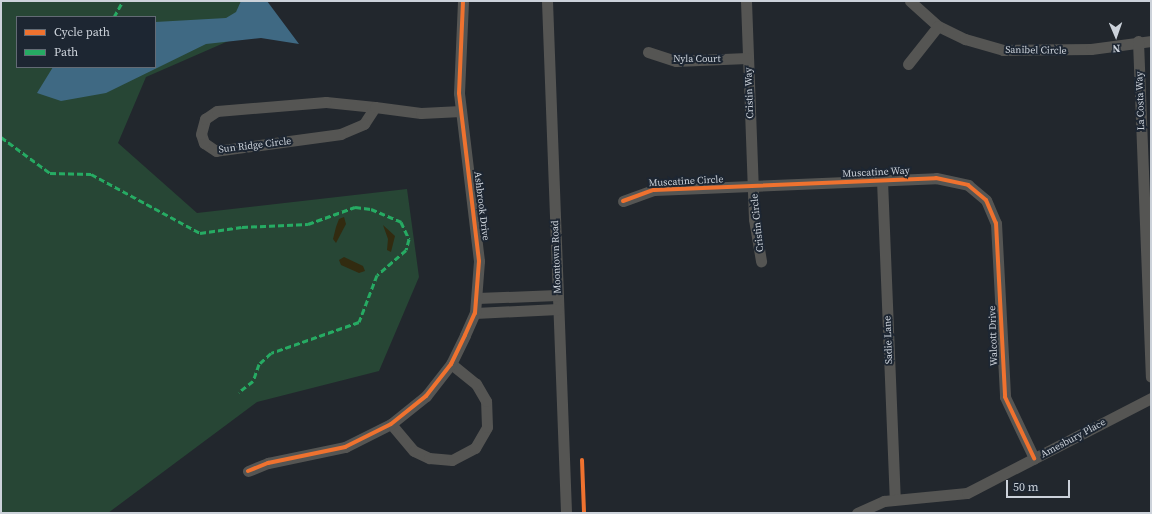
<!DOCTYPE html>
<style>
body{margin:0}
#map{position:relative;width:1152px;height:514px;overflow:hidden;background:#22272d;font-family:"Source Serif 4",serif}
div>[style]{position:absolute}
.green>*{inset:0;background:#274635}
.sand>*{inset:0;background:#322b10}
.water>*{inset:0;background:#3f6983}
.minor>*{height:11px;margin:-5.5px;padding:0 5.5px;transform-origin:5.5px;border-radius:5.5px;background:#555553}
.quiet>*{height:3px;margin-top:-1.5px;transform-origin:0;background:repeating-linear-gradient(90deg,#26ab63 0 6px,transparent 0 9px)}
.cycleway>*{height:4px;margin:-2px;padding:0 2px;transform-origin:2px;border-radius:2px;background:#ef722f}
span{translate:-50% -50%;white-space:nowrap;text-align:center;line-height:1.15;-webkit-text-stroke:4px #1d2632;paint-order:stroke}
.street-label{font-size:10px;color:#ccd2da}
.frame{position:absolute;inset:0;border:2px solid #ccd2da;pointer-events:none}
.legend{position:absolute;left:16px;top:16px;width:140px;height:52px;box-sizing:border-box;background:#1d2632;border:1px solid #636b75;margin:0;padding:5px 7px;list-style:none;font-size:12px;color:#ccd2da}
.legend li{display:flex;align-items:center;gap:8px;height:20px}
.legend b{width:20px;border:1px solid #636b75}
.north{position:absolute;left:1096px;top:16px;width:40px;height:40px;-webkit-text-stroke:3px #1d2632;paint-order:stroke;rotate:178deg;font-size:11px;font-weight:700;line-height:16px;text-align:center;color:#ccd2da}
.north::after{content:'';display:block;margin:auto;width:14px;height:18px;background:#ccd2da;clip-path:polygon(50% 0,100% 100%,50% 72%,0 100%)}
.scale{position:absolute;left:1006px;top:480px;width:64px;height:18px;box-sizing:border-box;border:2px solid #ccd2da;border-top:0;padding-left:5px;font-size:12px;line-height:14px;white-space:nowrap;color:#ccd2da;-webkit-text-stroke:3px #1d2632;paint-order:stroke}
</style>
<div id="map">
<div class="green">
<div style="clip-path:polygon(evenodd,1px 1px,249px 1px,258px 28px,146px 77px,118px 143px,197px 213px,407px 189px,419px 277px,379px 371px,257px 402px,108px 513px,1px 513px,1px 1px,17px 17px,155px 17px,155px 67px,17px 67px,17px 17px)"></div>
</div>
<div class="sand">
<div style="clip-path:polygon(344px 217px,346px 224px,336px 243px,333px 239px,336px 227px,339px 219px)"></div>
<div style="clip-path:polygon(383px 225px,395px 236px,391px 252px,387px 250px,388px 239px)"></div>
<div style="clip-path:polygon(344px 257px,363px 266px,365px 271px,359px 273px,341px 265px,339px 260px)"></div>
</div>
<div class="water">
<div style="clip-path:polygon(241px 1px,267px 1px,299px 44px,261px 38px,206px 44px,106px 93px,61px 101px,37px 93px,53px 67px,155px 67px,155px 22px,226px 18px,236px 12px)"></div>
</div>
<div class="minor">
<div style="left:547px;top:1px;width:512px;rotate:87.87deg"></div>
<div style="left:746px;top:1px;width:218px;rotate:87.9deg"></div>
<div style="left:754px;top:219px;width:43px;rotate:80.5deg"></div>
<div style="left:910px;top:1px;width:38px;rotate:42deg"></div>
<div style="left:938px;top:26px;width:30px;rotate:26deg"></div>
<div style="left:965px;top:39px;width:40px;rotate:16deg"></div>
<div style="left:1003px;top:50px;width:88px;rotate:-0.7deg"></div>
<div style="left:1091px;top:49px;width:61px;rotate:-7.6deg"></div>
<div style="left:1138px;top:41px;width:336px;rotate:87.8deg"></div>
<div style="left:648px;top:52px;width:29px;rotate:18deg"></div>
<div style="left:676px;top:61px;width:71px;rotate:-2.4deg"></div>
<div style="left:908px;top:64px;width:48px;rotate:-51.7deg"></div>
<div style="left:326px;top:102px;width:49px;rotate:5.8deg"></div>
<div style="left:375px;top:107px;width:20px;rotate:123deg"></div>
<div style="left:364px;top:124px;width:25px;rotate:157deg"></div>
<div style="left:341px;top:134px;width:126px;rotate:172.3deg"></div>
<div style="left:216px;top:151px;width:14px;rotate:-146deg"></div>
<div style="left:204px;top:143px;width:9px;rotate:-108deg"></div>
<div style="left:201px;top:134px;width:16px;rotate:-75deg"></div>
<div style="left:205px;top:119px;width:14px;rotate:-34deg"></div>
<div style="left:217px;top:111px;width:109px;rotate:-4.7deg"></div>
<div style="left:375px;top:107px;width:46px;rotate:7.4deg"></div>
<div style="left:421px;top:113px;width:40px;rotate:-2.9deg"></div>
<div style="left:882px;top:180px;width:319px;rotate:87.7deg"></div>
<div style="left:623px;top:201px;width:33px;rotate:-20deg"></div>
<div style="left:654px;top:190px;width:282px;rotate:-2.4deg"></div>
<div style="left:936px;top:178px;width:33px;rotate:12deg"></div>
<div style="left:968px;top:185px;width:23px;rotate:40deg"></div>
<div style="left:986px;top:200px;width:25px;rotate:67deg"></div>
<div style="left:996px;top:223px;width:174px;rotate:87deg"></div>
<div style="left:1005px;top:397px;width:68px;rotate:64.6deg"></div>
<div style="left:477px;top:298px;width:80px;rotate:-2.1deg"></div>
<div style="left:475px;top:313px;width:83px;rotate:-2.8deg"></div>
<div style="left:391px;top:424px;width:35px;rotate:50deg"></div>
<div style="left:414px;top:451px;width:17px;rotate:25deg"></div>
<div style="left:429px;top:458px;width:23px;rotate:5deg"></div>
<div style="left:452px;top:460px;width:26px;rotate:-28deg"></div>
<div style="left:475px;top:448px;width:24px;rotate:-60deg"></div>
<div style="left:487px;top:427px;width:26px;rotate:-92deg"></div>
<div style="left:486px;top:401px;width:20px;rotate:-120deg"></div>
<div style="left:476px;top:384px;width:32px;rotate:-141deg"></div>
<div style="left:248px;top:471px;width:22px;rotate:-22deg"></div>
<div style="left:268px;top:463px;width:79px;rotate:-11.7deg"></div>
<div style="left:345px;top:447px;width:51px;rotate:-26.6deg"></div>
<div style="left:391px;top:424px;width:45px;rotate:-38.7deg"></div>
<div style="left:426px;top:396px;width:41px;rotate:-52deg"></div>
<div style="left:451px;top:364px;width:32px;rotate:-64deg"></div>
<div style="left:465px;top:335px;width:24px;rotate:-66deg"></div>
<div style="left:475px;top:313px;width:52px;rotate:-85.6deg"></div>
<div style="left:479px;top:261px;width:169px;rotate:-96.8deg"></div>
<div style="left:459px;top:93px;width:92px;rotate:-87.5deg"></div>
<div style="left:857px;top:513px;width:30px;rotate:-24deg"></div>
<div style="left:884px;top:501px;width:83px;rotate:-5.5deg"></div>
<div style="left:967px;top:493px;width:207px;rotate:-27.3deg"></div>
</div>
<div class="quiet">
<div style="left:114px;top:17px;width:18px;rotate:-61deg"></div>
<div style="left:1px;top:137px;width:61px;rotate:36.3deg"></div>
<div style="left:50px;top:173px;width:41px;rotate:1.4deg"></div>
<div style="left:91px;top:174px;width:124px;rotate:28.4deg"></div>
<div style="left:200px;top:233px;width:42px;rotate:-8.1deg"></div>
<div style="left:242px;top:227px;width:66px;rotate:-2.6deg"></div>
<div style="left:308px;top:224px;width:50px;rotate:-19.9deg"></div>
<div style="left:355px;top:207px;width:16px;rotate:7deg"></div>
<div style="left:371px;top:209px;width:33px;rotate:23deg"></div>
<div style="left:401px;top:222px;width:19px;rotate:65deg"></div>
<div style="left:409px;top:239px;width:11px;rotate:105deg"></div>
<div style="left:406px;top:250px;width:38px;rotate:139deg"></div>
<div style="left:377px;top:275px;width:50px;rotate:111deg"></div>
<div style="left:359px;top:322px;width:93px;rotate:160.6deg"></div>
<div style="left:271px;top:353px;width:16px;rotate:137deg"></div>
<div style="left:259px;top:364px;width:18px;rotate:109deg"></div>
<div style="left:253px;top:381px;width:18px;rotate:142deg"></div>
</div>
<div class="cycleway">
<div style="left:623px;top:201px;width:33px;rotate:-20deg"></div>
<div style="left:654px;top:190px;width:282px;rotate:-2.4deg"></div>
<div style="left:936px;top:178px;width:33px;rotate:12deg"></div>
<div style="left:968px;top:185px;width:23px;rotate:40deg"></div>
<div style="left:986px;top:200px;width:25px;rotate:67deg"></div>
<div style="left:996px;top:223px;width:174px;rotate:87deg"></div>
<div style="left:1005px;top:397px;width:68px;rotate:64.6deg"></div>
<div style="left:582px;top:460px;width:53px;rotate:87.8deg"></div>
<div style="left:248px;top:471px;width:22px;rotate:-22deg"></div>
<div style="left:268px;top:463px;width:79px;rotate:-11.7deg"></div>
<div style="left:345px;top:447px;width:51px;rotate:-26.6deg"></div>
<div style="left:391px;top:424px;width:45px;rotate:-38.7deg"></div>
<div style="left:426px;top:396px;width:41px;rotate:-52deg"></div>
<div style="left:451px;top:364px;width:32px;rotate:-64deg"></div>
<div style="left:465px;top:335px;width:24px;rotate:-66deg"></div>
<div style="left:475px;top:313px;width:52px;rotate:-85.6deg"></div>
<div style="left:479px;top:261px;width:169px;rotate:-96.8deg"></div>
<div style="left:459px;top:93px;width:92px;rotate:-87.5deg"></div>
</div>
<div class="street-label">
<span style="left:1036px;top:50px;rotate:1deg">Sanibel Circle</span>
<span style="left:697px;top:59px">Nyla Court</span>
<span style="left:749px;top:93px;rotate:-92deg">Cristin Way</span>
<span style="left:1140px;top:101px;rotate:-92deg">La Costa Way</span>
<span style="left:255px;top:145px;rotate:-7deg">Sun Ridge Circle</span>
<span style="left:876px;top:172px;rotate:-3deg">Muscatine Way</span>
<span style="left:686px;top:181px;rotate:-3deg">Muscatine Circle</span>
<span style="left:482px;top:206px;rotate:83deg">Ashbrook Drive</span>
<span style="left:757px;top:223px;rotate:-96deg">Cristin Circle</span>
<span style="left:556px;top:257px;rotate:-92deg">Moontown Road</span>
<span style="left:993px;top:336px;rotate:-92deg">Walcott Drive</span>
<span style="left:888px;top:340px;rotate:-92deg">Sadie Lane</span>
<span style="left:1073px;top:438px;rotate:-28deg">Amesbury Place</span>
</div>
<div class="frame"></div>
<ul class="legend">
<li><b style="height:5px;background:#ef722f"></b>Cycle path</li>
<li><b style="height:5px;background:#26ab63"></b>Path</li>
</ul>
<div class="north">N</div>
<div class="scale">50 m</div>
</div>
